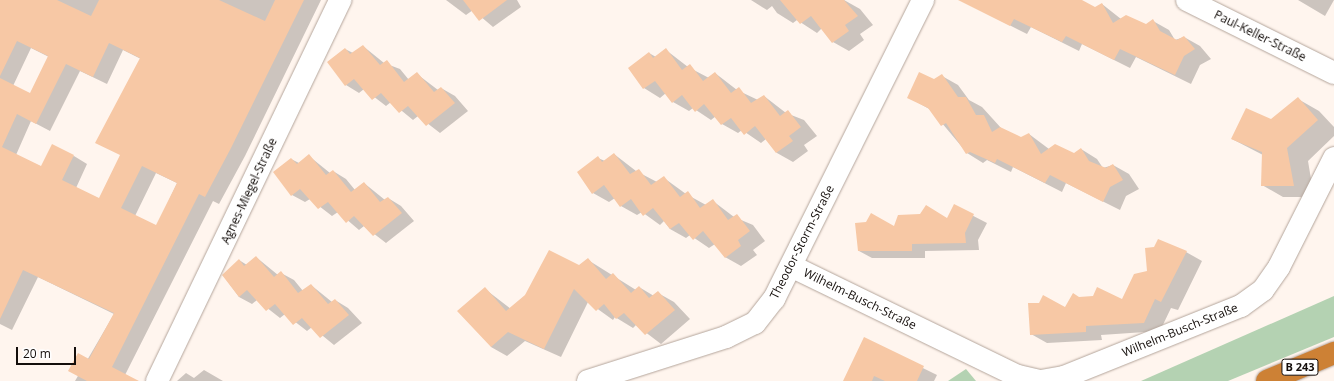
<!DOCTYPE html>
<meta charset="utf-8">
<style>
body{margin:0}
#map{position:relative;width:1334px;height:381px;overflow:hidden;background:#fff5ee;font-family:"Open Sans",sans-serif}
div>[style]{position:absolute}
.green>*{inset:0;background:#b4d2b2}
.shadow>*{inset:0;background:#0003}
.building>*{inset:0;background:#f7c8a5}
.roads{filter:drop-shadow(0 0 1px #b4a59b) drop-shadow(0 0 1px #b4a59b)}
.street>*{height:22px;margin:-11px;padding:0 11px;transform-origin:11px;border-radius:11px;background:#fff}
.highway>*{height:22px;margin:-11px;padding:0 11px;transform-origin:11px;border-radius:11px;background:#cd8135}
span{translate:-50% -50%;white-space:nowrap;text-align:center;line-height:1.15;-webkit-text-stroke:3px #fff;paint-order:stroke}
.shield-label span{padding:1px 3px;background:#fff;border:1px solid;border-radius:3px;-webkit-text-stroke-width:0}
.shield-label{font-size:11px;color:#140e0b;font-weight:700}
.street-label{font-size:12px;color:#140e0b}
.scale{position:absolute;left:16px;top:347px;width:60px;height:18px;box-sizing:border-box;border:2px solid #140e0b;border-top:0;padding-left:5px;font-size:12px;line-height:14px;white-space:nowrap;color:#140e0b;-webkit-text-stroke:3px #fff;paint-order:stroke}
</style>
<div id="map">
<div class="green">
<div style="clip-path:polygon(1334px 296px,1334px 337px,1228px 381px,1141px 381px)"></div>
<div style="clip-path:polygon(966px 369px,976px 381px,948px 381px)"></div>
</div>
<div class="shadow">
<div style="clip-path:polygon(evenodd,0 0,321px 0,245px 156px,219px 204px,213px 201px,125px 375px,131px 381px,75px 381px,114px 314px,38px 277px,12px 330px,0 324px,0 0,31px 48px,49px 57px,31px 94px,13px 86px,31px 48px,0 0,123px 50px,141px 59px,121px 155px,100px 199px,76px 188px,87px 164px,74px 156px,42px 167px,16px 155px,31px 121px,50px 131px,80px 71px,107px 84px,123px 50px,0 0,156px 173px,177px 183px,157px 226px,135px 216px,156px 173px)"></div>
<div style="clip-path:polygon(446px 0,517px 0,521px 7px,493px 27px,473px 10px,466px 15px)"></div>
<div style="clip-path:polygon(751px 0,844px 0,860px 9px,873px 25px,860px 34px,864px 40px,849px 51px,833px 42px,822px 28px,817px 33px,797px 20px,793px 23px,777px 13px,772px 6px,767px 10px)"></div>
<div style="clip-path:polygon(960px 0,1079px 0,1095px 8px,1102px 4px,1121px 19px,1146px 25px,1153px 21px,1169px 30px,1175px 40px,1184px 37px,1200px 46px,1211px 59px,1200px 65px,1191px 84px,1136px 57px,1130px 68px,1082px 44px,1079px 51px,1031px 27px,1027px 34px)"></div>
<div style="clip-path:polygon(1298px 0,1334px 0,1325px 16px)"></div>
<div style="clip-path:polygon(363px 46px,384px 63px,400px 69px,409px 80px,417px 74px,438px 90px,441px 88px,455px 96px,468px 111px,440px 133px,418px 116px,413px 120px,391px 102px,386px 106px,364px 89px,359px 93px,346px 85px,345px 49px,353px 53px)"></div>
<div style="clip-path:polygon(666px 50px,688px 67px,709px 78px,715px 73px,737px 90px,758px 100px,764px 96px,786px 113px,804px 120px,817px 136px,804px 145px,808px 151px,793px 162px,777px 153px,766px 139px,761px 143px,742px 130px,738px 133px,722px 124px,716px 116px,711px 120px,693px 108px,689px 111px,673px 102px,666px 93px,660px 98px,644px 88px,629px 68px,649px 53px,656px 57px)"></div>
<div style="clip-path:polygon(942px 76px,958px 85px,969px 100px,982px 107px,1002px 129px,1021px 138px,1029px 134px,1049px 149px,1074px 154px,1081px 149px,1097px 159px,1103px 168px,1113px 165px,1129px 174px,1139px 189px,1126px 196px,1120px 210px,1066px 183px,1062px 192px,1013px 167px,1011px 172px,987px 160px,983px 163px,967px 153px,931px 110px,908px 97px)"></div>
<div style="clip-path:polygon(1298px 99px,1319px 111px,1334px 127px,1334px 136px,1308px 161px,1314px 197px,1283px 197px,1262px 185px,1263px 155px,1232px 139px,1271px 120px)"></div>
<div style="clip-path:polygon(614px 154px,636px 171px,657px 182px,664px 178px,686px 194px,706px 205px,713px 201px,734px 217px,753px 225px,765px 241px,753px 250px,757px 255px,741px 266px,725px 257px,715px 244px,709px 248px,690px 235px,686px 238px,670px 229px,664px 221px,660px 225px,642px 212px,637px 215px,621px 206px,615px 198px,609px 202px,593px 193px,598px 158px,605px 161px)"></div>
<div style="clip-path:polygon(309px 156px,330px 173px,333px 171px,346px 179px,355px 190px,364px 183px,385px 200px,388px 198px,401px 206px,414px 221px,386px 243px,364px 226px,359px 230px,338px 212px,332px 216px,310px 199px,305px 202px,292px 195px,291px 159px,299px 163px)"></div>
<div style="clip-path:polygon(954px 206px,987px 223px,978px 240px,979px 250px,925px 251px,925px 258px,872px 258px,859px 251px,895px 227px,948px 219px)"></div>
<div style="clip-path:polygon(1186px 252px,1202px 261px,1178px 310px,1171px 308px,1160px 331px,1101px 335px,1102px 340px,1047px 343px,1031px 334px,1079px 297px,1123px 300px,1148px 272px)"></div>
<div style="clip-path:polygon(256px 257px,278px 275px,281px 273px,294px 280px,303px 291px,311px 285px,332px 302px,335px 300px,348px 308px,362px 323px,334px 345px,312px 327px,307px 331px,285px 314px,280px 318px,257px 300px,252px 304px,239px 297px,223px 275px,239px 260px,247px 265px)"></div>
<div style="clip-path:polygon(588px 260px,636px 290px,639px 287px,654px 296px,658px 293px,674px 302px,690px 319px,661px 344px,636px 325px,633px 328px,615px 317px,613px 320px,588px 302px,561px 357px,525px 341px,507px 356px,491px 347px,485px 289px,511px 309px)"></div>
<div style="clip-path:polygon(864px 339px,937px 375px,934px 381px,847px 381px)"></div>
<div style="clip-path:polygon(204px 370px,223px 381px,177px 381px,186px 373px,194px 378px)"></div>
</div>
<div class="building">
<div style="clip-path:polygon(evenodd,0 0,57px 0,91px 16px,99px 0,219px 0,265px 21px,275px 0,304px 0,231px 148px,205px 197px,199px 194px,112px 367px,139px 381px,87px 381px,68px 371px,78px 353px,89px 359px,114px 313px,23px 270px,0 319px,0 78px,30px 93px,48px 56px,17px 41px,0 76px,0 0,109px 43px,140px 58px,95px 143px,120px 155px,99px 198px,62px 180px,74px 155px,52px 144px,41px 166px,2px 147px,17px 114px,36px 124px,66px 64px,93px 77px,109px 43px,0 0,142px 166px,177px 183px,156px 225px,121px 208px,142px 166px)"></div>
<div style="clip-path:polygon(463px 0,507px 0,479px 21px)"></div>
<div style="clip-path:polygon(780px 0,844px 0,858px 16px,845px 25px,849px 31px,832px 43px,811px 16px,800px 24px)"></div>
<div style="clip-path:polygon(958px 0,1082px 0,1095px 7px,1102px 3px,1113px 23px,1126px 15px,1146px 24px,1153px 19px,1160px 31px,1177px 40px,1184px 36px,1195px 49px,1184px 56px,1175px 75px,1120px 49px,1114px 60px,1066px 36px,1062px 42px,1014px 19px,1010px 26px)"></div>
<div style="clip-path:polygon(363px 45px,380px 65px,387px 60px,404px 82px,417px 72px,434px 92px,441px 87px,455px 103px,426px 126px,408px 106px,399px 113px,381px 93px,372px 100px,354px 79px,345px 86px,327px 62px,345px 48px,350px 54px)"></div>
<div style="clip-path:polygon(666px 48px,682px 70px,690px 64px,703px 81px,715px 72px,731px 93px,739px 87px,751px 103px,764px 95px,780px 116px,788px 110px,801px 127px,789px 136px,793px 141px,776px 153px,755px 126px,744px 135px,731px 118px,721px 125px,704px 104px,695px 112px,682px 95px,672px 103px,655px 81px,643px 89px,628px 68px,649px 52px,653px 58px)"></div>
<div style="clip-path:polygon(919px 72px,934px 79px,942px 74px,958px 97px,966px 97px,976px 115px,984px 115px,992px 132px,1000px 127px,1021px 137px,1029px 133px,1041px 154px,1055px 144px,1074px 153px,1081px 148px,1089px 161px,1106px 168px,1113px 164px,1123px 180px,1110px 187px,1103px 202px,1050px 175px,1045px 183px,997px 159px,995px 163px,970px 152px,966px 154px,946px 123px,941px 126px,928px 108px,907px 98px)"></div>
<div style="clip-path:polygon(1298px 97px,1318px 120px,1287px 148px,1294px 186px,1261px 186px,1262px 152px,1231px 139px,1246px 108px,1271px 119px)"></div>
<div style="clip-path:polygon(614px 153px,630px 174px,639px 169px,651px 185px,664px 176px,680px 197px,688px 191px,700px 208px,713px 199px,728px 220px,737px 214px,750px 231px,738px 240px,741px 246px,725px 258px,703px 231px,693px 240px,679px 223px,670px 229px,653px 208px,643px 216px,631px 199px,620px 207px,604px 185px,592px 194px,577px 172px,598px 156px,602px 162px)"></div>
<div style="clip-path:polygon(309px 154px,326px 175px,333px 170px,351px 192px,364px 182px,380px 202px,388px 197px,402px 213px,373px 236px,354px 216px,346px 223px,328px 202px,318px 209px,300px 189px,291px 196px,273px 172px,291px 158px,297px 164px)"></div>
<div style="clip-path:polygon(954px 204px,974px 214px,965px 233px,966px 243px,912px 244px,912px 251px,858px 251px,855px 223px,866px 222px,871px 213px,894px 226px,898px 215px,920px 214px,926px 205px,947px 218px)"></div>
<div style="clip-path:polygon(1158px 239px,1187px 251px,1161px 302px,1155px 299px,1144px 323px,1086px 326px,1086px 332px,1030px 335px,1028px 303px,1039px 303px,1043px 295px,1065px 307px,1073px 293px,1079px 297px,1093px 296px,1097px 287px,1122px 299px,1134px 274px,1147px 271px,1145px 248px,1154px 247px)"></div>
<div style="clip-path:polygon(549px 250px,579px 265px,588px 258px,606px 279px,613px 273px,631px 293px,639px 286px,649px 298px,658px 291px,675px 310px,645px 335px,624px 313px,616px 319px,604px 304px,596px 311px,574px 289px,544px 349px,508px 332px,491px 347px,457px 311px,485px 287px,506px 311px,525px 295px)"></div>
<div style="clip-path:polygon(256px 256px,274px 277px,281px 271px,298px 293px,311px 284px,328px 304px,335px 299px,349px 315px,320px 338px,302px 318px,293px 325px,275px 304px,266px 311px,247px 290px,239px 297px,222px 275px,239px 259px,244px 266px)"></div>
<div style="clip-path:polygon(864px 337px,924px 366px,917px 381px,885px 381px,874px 376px,872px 381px,843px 381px)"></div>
</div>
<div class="roads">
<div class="street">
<div style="left:1187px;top:0;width:164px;rotate:26.4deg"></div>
<div style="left:791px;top:266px;width:252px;rotate:25.9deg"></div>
<div style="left:1018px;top:376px;width:22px;rotate:13deg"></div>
<div style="left:157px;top:381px;width:423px;rotate:-64.3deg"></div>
<div style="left:588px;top:381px;width:145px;rotate:-17.7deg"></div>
<div style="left:726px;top:337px;width:32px;rotate:-26deg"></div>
<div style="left:755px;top:323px;width:31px;rotate:-52deg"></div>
<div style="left:774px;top:299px;width:334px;rotate:-63.5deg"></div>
<div style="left:1041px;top:381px;width:23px;rotate:-10deg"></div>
<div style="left:1064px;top:377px;width:191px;rotate:-21.9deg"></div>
<div style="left:1241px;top:306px;width:27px;rotate:-36deg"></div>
<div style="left:1263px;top:290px;width:28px;rotate:-55deg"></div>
<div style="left:1279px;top:267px;width:122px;rotate:-63.2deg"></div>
</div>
<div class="highway">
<div style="left:1267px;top:381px;width:73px;rotate:-22.7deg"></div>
</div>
</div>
<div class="shield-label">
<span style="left:1300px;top:367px">B 243</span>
</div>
<div class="street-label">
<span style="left:1260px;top:36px;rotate:26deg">Paul-Keller-Straße</span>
<span style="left:249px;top:191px;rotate:-65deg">Agnes-Miegel-Straße</span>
<span style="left:802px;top:242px;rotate:-63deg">Theodor-Storm-Straße</span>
<span style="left:860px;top:299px;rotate:26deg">Wilhelm-Busch-Straße</span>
<span style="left:1180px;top:330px;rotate:-22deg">Wilhelm-Busch-Straße</span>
</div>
<div class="scale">20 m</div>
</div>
